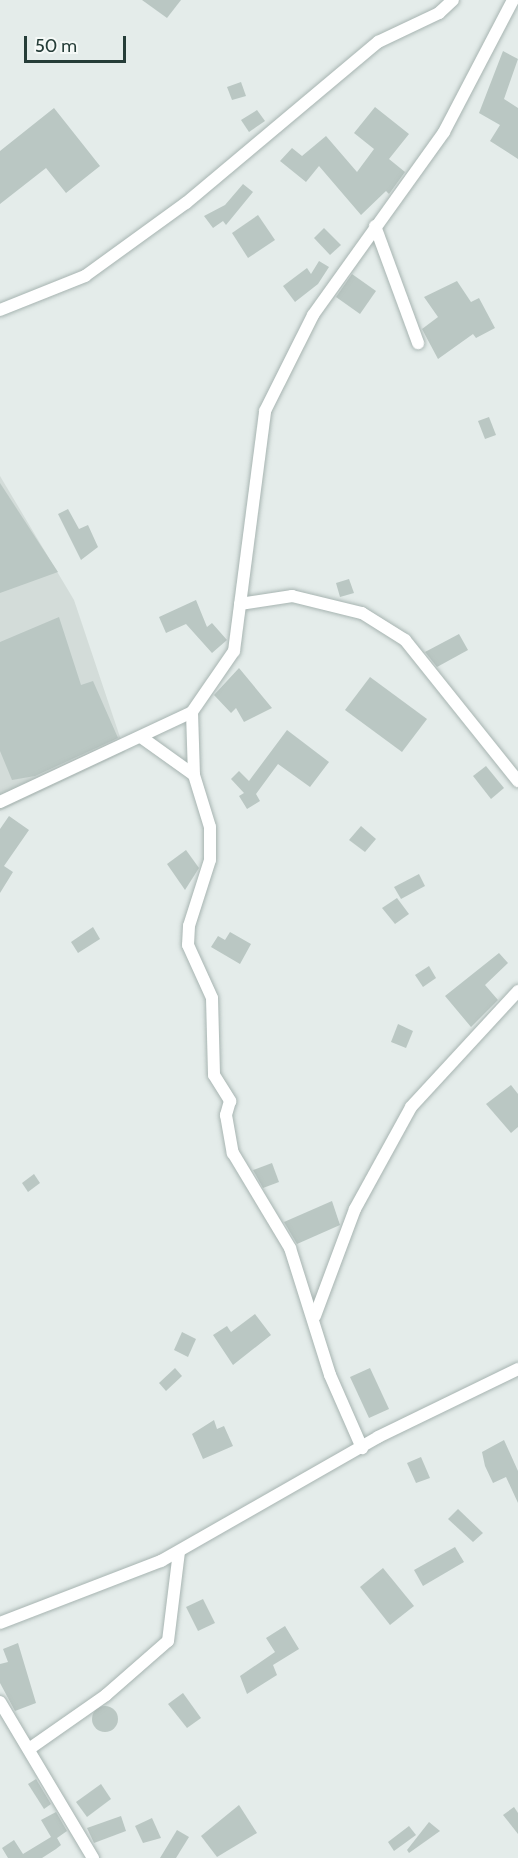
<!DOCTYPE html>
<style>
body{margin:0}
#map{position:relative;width:518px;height:1858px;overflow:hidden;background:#e4ecea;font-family:Cabin,sans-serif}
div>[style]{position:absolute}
.built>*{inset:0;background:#d3dcd9}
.building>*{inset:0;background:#bac7c3}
.round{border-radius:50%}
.roads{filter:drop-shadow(0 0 2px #a7b4b1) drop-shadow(0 0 2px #a7b4b1)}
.minor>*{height:12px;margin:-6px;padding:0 6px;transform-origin:6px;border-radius:6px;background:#fff}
span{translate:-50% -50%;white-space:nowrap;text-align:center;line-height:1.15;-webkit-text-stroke:5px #f5f9f7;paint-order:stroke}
.scale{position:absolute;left:24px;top:36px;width:102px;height:27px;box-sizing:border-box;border:3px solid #253d38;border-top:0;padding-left:8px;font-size:18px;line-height:21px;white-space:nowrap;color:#253d38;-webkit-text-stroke:4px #f5f9f7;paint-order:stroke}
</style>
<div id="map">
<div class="built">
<div style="clip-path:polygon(0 476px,74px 600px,125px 752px,0 811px)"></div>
</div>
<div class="building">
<div style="clip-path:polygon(142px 0,181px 0,167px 18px)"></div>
<div style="clip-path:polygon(503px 51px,518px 59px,504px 99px,518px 108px,518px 159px,490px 141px,500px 125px,479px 113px)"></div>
<div style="clip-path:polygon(241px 82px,246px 96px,232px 100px,227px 87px)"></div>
<div style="clip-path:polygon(375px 107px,409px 134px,389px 159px,405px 172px,389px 194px,386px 191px,361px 215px,319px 166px,306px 182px,280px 161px,292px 148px,302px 156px,326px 136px,357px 172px,374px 149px,354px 133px)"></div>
<div style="clip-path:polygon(54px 108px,100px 166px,66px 193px,46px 168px,0 204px,0 151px)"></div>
<div style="clip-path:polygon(257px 110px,265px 121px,249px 132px,241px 120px)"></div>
<div style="clip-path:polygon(243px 184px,253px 192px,226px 225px,223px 221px,213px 228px,204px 216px,225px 205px)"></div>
<div style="clip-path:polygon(258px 215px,275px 240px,248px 258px,232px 233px)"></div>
<div style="clip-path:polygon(324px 228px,341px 245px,330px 255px,314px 238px)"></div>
<div style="clip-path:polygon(319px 261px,329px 267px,318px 284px,295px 302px,283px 286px,307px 268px,311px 274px)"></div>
<div style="clip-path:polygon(352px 274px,376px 291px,360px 314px,336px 297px)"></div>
<div style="clip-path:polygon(457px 281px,471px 302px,479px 298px,495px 328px,476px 338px,473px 334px,438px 359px,422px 329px,438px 317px,424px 297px)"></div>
<div style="clip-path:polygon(489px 417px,496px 435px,485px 439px,478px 421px)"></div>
<div style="clip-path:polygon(0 483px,58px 572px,0 593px)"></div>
<div style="clip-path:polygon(68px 509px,79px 529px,88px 525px,98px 547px,81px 560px,58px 514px)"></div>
<div style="clip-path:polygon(349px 579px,354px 593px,340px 597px,336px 583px)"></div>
<div style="clip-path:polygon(196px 600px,207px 627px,212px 623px,227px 640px,212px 653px,186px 624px,166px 633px,159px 617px)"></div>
<div style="clip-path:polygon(59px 617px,81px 685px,93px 681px,118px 738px,35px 776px,12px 780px,0 751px,0 642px)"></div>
<div style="clip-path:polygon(459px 634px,468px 650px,437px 667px,425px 652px)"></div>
<div style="clip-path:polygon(239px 668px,272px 708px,244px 722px,236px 708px,231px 713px,214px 695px)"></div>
<div style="clip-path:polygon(370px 677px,427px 719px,402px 752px,345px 710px)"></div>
<div style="clip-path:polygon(287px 730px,329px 762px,310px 787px,278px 764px,256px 794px,260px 801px,247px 809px,239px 796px,244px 793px,231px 779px,239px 771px,249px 781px)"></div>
<div style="clip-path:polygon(486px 766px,504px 788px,491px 799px,473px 776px)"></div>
<div style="clip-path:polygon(9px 816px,29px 830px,4px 866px,13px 872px,0 893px,0 829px)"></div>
<div style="clip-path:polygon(361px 826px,376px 839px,365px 852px,349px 840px)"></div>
<div style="clip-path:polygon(186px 850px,199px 868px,185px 890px,167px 864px)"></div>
<div style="clip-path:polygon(419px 874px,425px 886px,401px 899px,394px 887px)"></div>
<div style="clip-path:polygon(397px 898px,409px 914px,395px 924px,382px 908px)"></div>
<div style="clip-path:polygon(93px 927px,100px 939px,78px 953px,71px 942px)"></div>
<div style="clip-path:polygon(230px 932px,251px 944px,240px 964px,211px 947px,218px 936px,225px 940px)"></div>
<div style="clip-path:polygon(499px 953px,508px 963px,485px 985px,498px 1000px,471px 1027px,445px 996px)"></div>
<div style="clip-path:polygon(429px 966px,436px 978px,423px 987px,415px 975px)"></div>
<div style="clip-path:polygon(398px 1024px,413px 1031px,406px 1048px,391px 1042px)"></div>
<div style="clip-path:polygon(511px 1085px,518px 1094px,518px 1127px,511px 1133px,486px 1104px)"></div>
<div style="clip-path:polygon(272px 1163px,279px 1182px,263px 1188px,253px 1170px)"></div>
<div style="clip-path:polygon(34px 1174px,40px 1183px,28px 1192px,22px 1183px)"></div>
<div style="clip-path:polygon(332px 1201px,340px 1225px,297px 1244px,284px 1222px)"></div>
<div style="clip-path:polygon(255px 1314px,271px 1335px,233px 1365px,213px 1335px,227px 1326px,231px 1332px)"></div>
<div style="clip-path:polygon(182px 1332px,196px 1339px,188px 1357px,174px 1350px)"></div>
<div style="clip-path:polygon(175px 1368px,182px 1376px,166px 1391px,159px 1383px)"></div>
<div style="clip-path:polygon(370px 1368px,389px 1409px,369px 1418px,350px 1377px)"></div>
<div style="clip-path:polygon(214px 1420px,217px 1429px,224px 1426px,233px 1446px,203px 1459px,192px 1434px)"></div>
<div style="clip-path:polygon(504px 1440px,518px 1471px,518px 1503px,506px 1477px,493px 1483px,485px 1466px,482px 1452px)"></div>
<div style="clip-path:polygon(421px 1457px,430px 1478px,416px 1483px,407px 1463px)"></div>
<div style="clip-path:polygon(458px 1509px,483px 1533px,473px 1542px,448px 1519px)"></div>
<div style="clip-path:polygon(455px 1547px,464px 1562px,423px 1586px,414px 1570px)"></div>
<div style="clip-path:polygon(383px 1568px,414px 1606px,390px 1625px,360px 1587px)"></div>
<div style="clip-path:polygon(203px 1599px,215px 1623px,198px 1631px,186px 1607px)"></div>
<div style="clip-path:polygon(285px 1626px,299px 1649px,273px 1665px,277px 1675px,247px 1694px,240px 1676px,275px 1652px,266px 1638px)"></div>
<div style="clip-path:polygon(18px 1643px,36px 1703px,15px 1711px,0 1683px,0 1664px,8px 1662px,3px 1649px)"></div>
<div style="clip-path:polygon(183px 1693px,201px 1718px,187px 1728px,168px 1704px)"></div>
<div class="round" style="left:92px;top:1706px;width:26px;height:26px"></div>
<div style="clip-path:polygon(36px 1779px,51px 1804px,44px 1809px,28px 1784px)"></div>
<div style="clip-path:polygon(101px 1784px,111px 1799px,87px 1817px,76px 1802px)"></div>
<div style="clip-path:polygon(239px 1805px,257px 1833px,217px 1857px,201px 1836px)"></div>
<div style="clip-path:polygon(514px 1807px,518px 1813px,518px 1834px,503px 1815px)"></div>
<div style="clip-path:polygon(56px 1812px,67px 1831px,57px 1838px,61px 1845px,56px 1849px,42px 1858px,8px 1858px,2px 1848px,14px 1840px,23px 1854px,51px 1837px,41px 1820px)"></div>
<div style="clip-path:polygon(121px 1816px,126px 1831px,94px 1843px,87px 1828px)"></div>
<div style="clip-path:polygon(152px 1818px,161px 1838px,143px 1843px,135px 1826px)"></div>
<div style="clip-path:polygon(429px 1822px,440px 1831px,409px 1853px,407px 1850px)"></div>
<div style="clip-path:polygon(409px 1826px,416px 1835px,394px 1851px,388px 1842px)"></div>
<div style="clip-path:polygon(177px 1830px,189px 1837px,176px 1858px,160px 1858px)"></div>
</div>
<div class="roads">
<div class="minor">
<div style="left:375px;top:226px;width:125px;rotate:69.8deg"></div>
<div style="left:0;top:310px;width:92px;rotate:-21.8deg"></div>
<div style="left:85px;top:276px;width:125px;rotate:-35.9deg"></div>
<div style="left:186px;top:203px;width:251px;rotate:-40deg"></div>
<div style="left:378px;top:42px;width:68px;rotate:-25.4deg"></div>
<div style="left:439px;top:13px;width:19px;rotate:-43deg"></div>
<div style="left:240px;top:604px;width:53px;rotate:-8.7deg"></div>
<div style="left:292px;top:596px;width:72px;rotate:13.7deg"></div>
<div style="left:362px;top:613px;width:51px;rotate:32.1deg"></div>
<div style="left:405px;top:640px;width:181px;rotate:51.3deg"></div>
<div style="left:192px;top:712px;width:63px;rotate:88.2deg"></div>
<div style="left:194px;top:775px;width:54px;rotate:72.9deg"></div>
<div style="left:210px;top:827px;width:33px;rotate:90deg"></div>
<div style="left:210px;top:860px;width:69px;rotate:107.7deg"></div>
<div style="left:189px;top:926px;width:19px;rotate:93deg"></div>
<div style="left:188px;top:945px;width:58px;rotate:65.6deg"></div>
<div style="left:212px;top:998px;width:77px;rotate:88.5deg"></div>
<div style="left:214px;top:1075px;width:31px;rotate:58deg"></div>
<div style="left:230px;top:1101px;width:15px;rotate:106deg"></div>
<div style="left:226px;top:1115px;width:39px;rotate:80deg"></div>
<div style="left:233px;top:1153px;width:111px;rotate:59deg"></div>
<div style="left:290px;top:1248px;width:133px;rotate:72.5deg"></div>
<div style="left:330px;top:1375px;width:80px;rotate:66.3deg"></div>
<div style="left:141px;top:737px;width:65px;rotate:35.6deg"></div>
<div style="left:0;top:802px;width:212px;rotate:-25.1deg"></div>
<div style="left:192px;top:712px;width:74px;rotate:-55.5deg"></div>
<div style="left:234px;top:651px;width:242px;rotate:-82.6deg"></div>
<div style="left:265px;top:411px;width:107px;rotate:-63.4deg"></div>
<div style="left:313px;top:315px;width:225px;rotate:-54.4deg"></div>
<div style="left:444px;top:132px;width:149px;rotate:-62.4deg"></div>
<div style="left:315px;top:1316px;width:114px;rotate:-69.5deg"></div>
<div style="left:355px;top:1209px;width:116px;rotate:-61.2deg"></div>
<div style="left:411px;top:1107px;width:158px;rotate:-47.3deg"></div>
<div style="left:0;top:1623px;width:173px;rotate:-21.1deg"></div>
<div style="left:161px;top:1561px;width:250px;rotate:-29.7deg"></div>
<div style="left:378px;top:1437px;width:156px;rotate:-25.9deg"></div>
<div style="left:0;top:1702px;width:182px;rotate:59.2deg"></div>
<div style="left:29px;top:1749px;width:94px;rotate:-35deg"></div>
<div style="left:106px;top:1695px;width:82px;rotate:-41.1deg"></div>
<div style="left:168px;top:1641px;width:90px;rotate:-83deg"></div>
</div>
</div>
<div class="scale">50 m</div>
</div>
